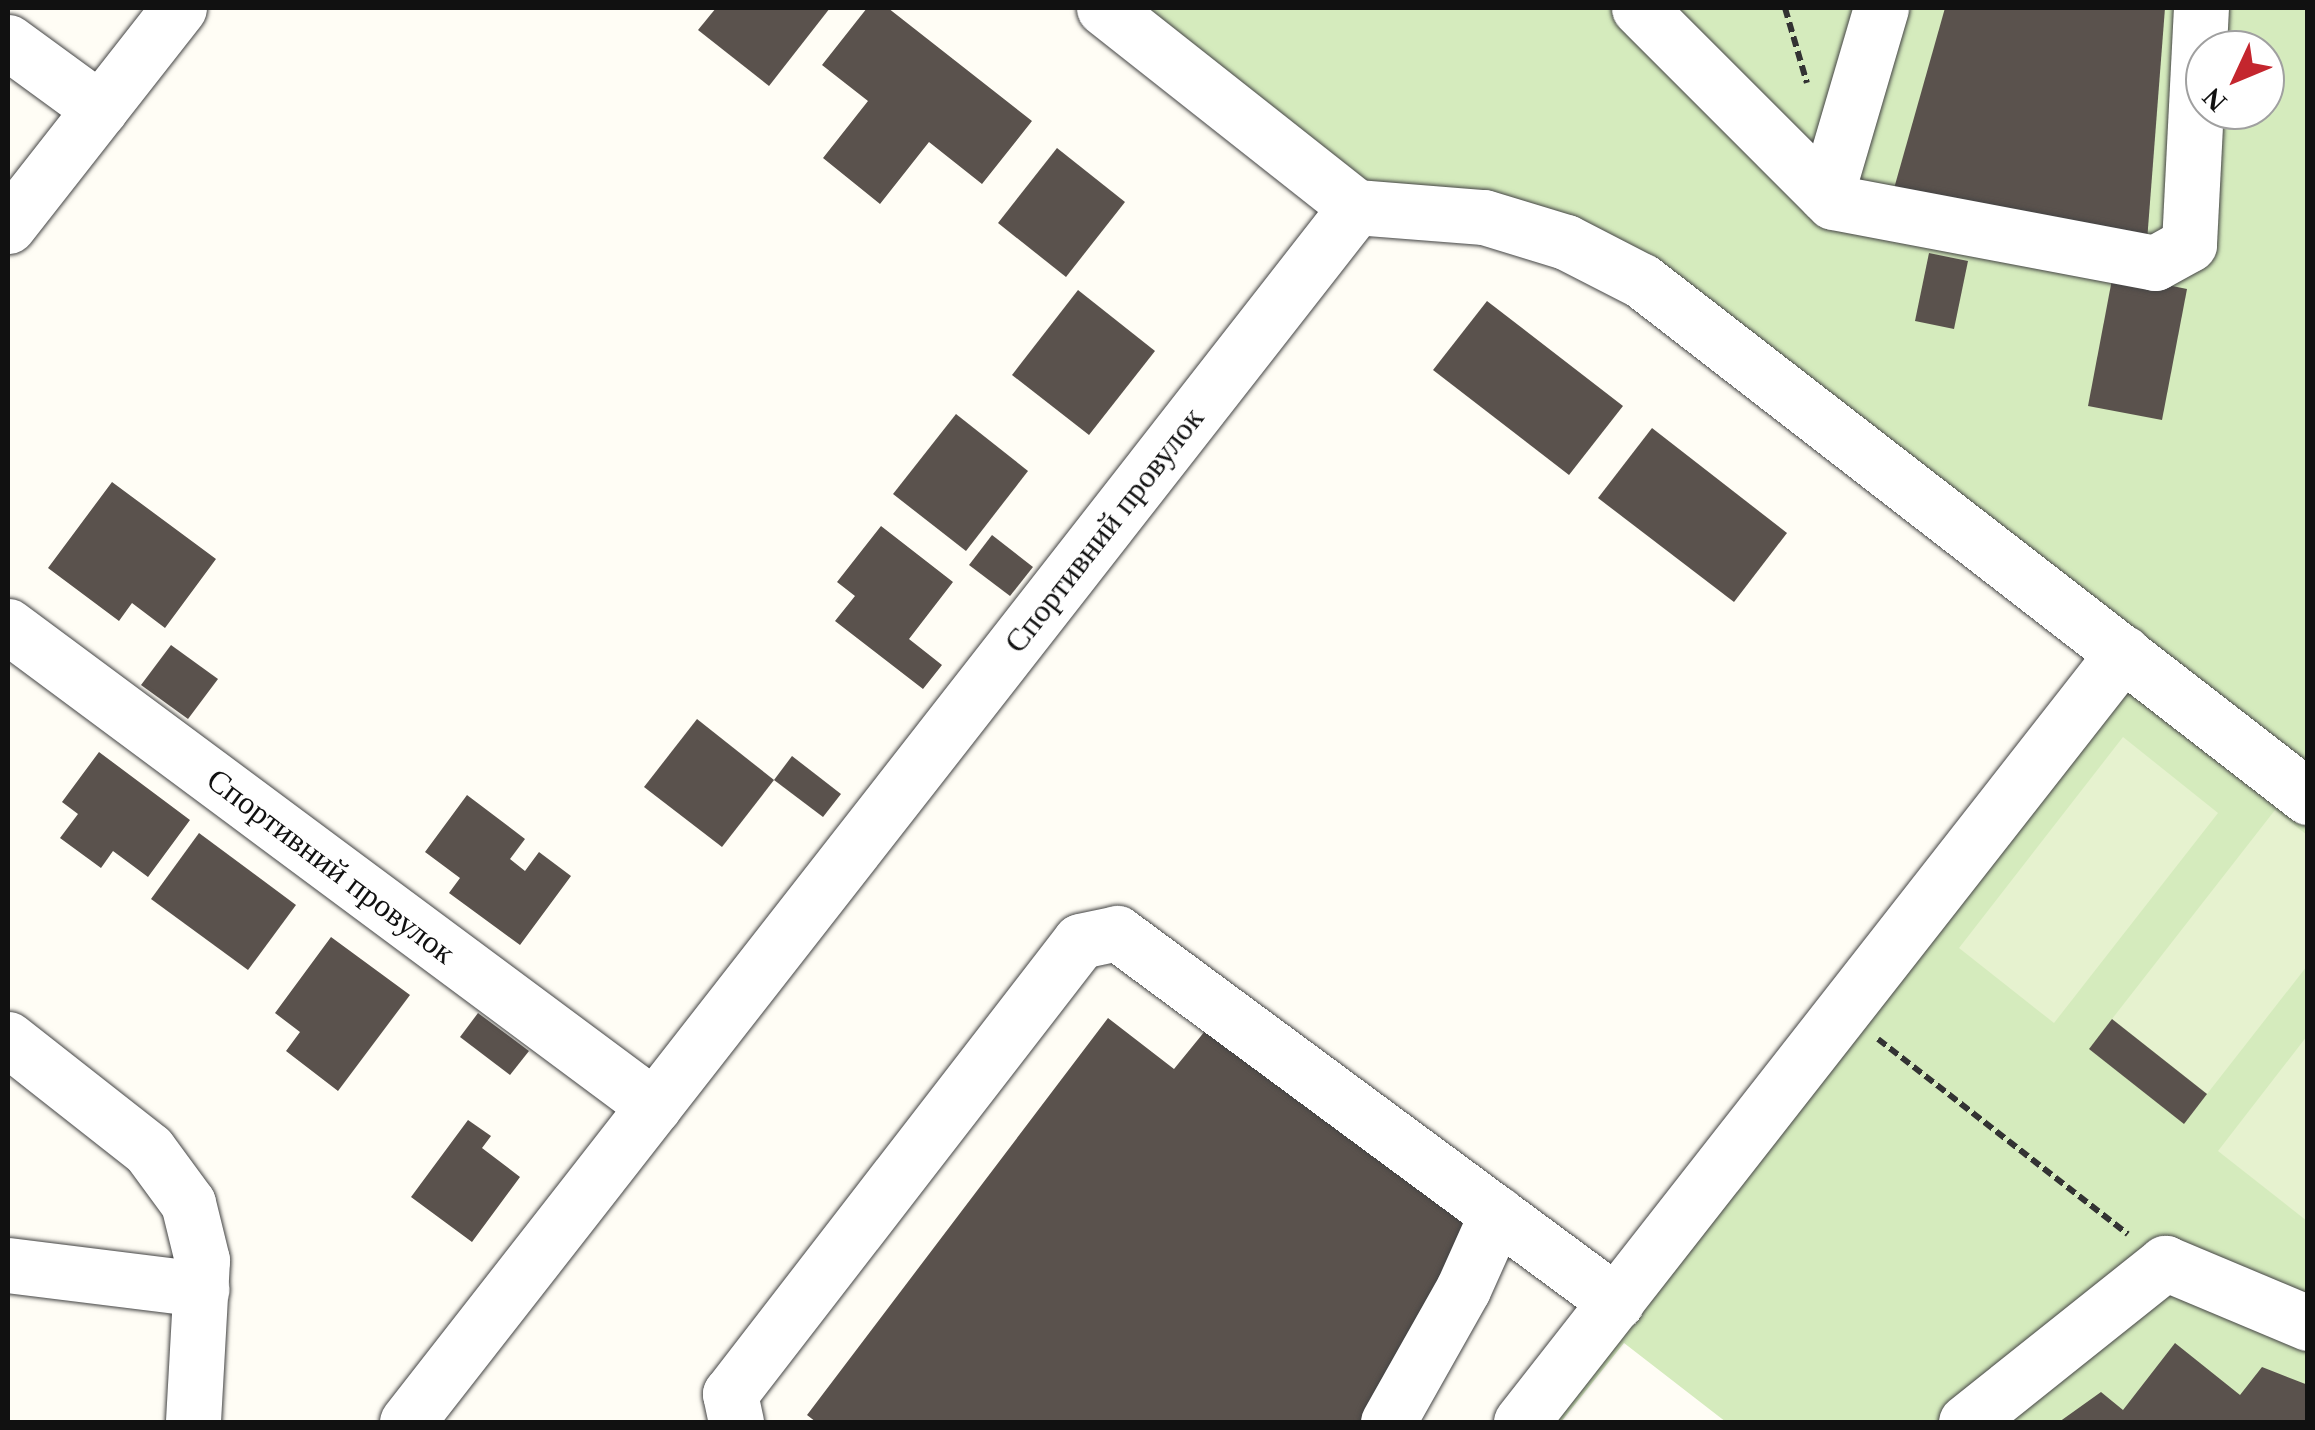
<!DOCTYPE html>
<meta charset="utf-8">
<style>
body{margin:0}
#map{position:relative;width:2315px;height:1430px;overflow:hidden;background:#fffdf5;font-family:Georgia,serif}
div>[style]{position:absolute}
.green>*{inset:0;background:#d5ebbd}
.pitch>*{inset:0;background:#e6f2cf}
.building>*{inset:0;background:#5a524d}
.path>*{height:6px;margin-top:-3px;transform-origin:0;background:repeating-linear-gradient(90deg,#333 0 10px,transparent 0 15px)}
.roads{filter:drop-shadow(0 0 2px #444) drop-shadow(0 0 2px #444)}
.minor>*{height:55px;margin:-27.5px;padding:0 27.5px;transform-origin:27.5px;border-radius:27.5px;background:#fff}
span{translate:-50% -50%;white-space:nowrap;text-align:center;line-height:1.15;-webkit-text-stroke:10px #fff;paint-order:stroke}
.street-label{font-size:32px;color:#111}
.frame{position:absolute;inset:0;border:10px solid #111;pointer-events:none}
.north{position:absolute;left:2185px;top:30px;width:100px;height:100px;box-sizing:border-box;background:#fff;border:2px solid #a0a0a0;border-radius:50%;rotate:226deg;font-size:28px;font-weight:700;line-height:40px;text-align:center;color:#111}
.north::after{content:'';display:block;margin:auto;width:35px;height:45px;background:#c4262e;clip-path:polygon(50% 0,100% 100%,50% 72%,0 100%)}
</style>
<div id="map">
<div class="green">
<div style="clip-path:polygon(evenodd,1103px 8px,2307px 8px,2307px 1422px,1726px 1422px,1624px 1343px,1561px 1422px,1499px 1422px,2118px 628px,1654px 267px,1370px 187px,1103px 8px,2205px 50px,2265px 50px,2265px 110px,2205px 110px,2205px 50px)"></div>
</div>
<div class="pitch">
<div style="clip-path:polygon(2123px 737px,2218px 813px,2054px 1023px,1959px 948px)"></div>
<div style="clip-path:polygon(2275px 810px,2307px 835px,2307px 966px,2207px 1094px,2112px 1019px)"></div>
<div style="clip-path:polygon(2307px 1036px,2307px 1221px,2218px 1151px)"></div>
</div>
<div class="building">
<div style="clip-path:polygon(716px 8px,830px 8px,769px 86px,698px 30px)"></div>
<div style="clip-path:polygon(867px 8px,888px 8px,1032px 121px,982px 184px,929px 142px,880px 204px,823px 158px,868px 101px,822px 65px)"></div>
<div style="clip-path:polygon(1945px 8px,2165px 8px,2147px 241px,1893px 192px)"></div>
<div style="clip-path:polygon(1057px 148px,1125px 202px,1066px 277px,998px 223px)"></div>
<div style="clip-path:polygon(1929px 253px,1968px 261px,1954px 329px,1915px 321px)"></div>
<div style="clip-path:polygon(2113px 274px,2187px 289px,2162px 420px,2088px 406px)"></div>
<div style="clip-path:polygon(1078px 290px,1155px 351px,1089px 435px,1012px 375px)"></div>
<div style="clip-path:polygon(1487px 301px,1623px 406px,1569px 475px,1433px 370px)"></div>
<div style="clip-path:polygon(956px 414px,1028px 471px,966px 551px,893px 494px)"></div>
<div style="clip-path:polygon(1652px 428px,1787px 533px,1734px 602px,1598px 498px)"></div>
<div style="clip-path:polygon(112px 482px,216px 559px,165px 628px,132px 603px,119px 621px,48px 568px)"></div>
<div style="clip-path:polygon(881px 526px,953px 582px,909px 639px,942px 665px,923px 689px,835px 621px,855px 596px,837px 582px)"></div>
<div style="clip-path:polygon(992px 535px,1033px 567px,1010px 596px,969px 565px)"></div>
<div style="clip-path:polygon(171px 645px,218px 679px,188px 719px,141px 685px)"></div>
<div style="clip-path:polygon(697px 719px,774px 780px,722px 847px,644px 787px)"></div>
<div style="clip-path:polygon(99px 752px,190px 820px,148px 877px,113px 851px,101px 868px,60px 838px,78px 814px,62px 802px)"></div>
<div style="clip-path:polygon(792px 756px,841px 794px,823px 817px,774px 780px)"></div>
<div style="clip-path:polygon(467px 795px,525px 839px,510px 859px,525px 871px,539px 852px,571px 876px,520px 945px,449px 893px,460px 878px,425px 852px)"></div>
<div style="clip-path:polygon(199px 833px,296px 905px,248px 970px,151px 899px)"></div>
<div style="clip-path:polygon(331px 937px,410px 995px,338px 1091px,286px 1051px,300px 1032px,275px 1013px)"></div>
<div style="clip-path:polygon(478px 1013px,529px 1051px,510px 1075px,460px 1037px)"></div>
<div style="clip-path:polygon(1108px 1018px,1174px 1069px,1205px 1031px,1470px 1228px,1367px 1422px,816px 1422px,807px 1415px)"></div>
<div style="clip-path:polygon(2112px 1019px,2207px 1094px,2184px 1124px,2089px 1049px)"></div>
<div style="clip-path:polygon(468px 1120px,491px 1136px,482px 1148px,520px 1177px,472px 1242px,411px 1197px)"></div>
<div style="clip-path:polygon(2175px 1343px,2240px 1395px,2262px 1367px,2308px 1385px,2308px 1422px,2059px 1422px,2101px 1392px,2123px 1410px)"></div>
</div>
<div class="path">
<div style="left:1785px;top:8px;width:78px;rotate:73.7deg"></div>
<div style="left:1878px;top:1039px;width:317px;rotate:38deg"></div>
</div>
<div class="roads">
<div class="minor">
<div style="left:1104px;top:8px;width:321px;rotate:38.3deg"></div>
<div style="left:1639px;top:8px;width:274px;rotate:45deg"></div>
<div style="left:1833px;top:202px;width:328px;rotate:10.7deg"></div>
<div style="left:2155px;top:263px;width:39px;rotate:-29deg"></div>
<div style="left:2189px;top:244px;width:236px;rotate:-87.1deg"></div>
<div style="left:8px;top:42px;width:114px;rotate:36.1deg"></div>
<div style="left:1826px;top:195px;width:195px;rotate:-73.6deg"></div>
<div style="left:1356px;top:207px;width:128px;rotate:4.5deg"></div>
<div style="left:1484px;top:217px;width:86px;rotate:17deg"></div>
<div style="left:1566px;top:242px;width:85px;rotate:27.2deg"></div>
<div style="left:1642px;top:281px;width:843px;rotate:37.77deg"></div>
<div style="left:8px;top:226px;width:277px;rotate:-51.9deg"></div>
<div style="left:8px;top:626px;width:805px;rotate:36.61deg"></div>
<div style="left:8px;top:1039px;width:179px;rotate:38.2deg"></div>
<div style="left:149px;top:1150px;width:66px;rotate:53.7deg"></div>
<div style="left:188px;top:1203px;width:59px;rotate:76.2deg"></div>
<div style="left:202px;top:1260px;width:162px;rotate:93.2deg"></div>
<div style="left:8px;top:1265px;width:195px;rotate:7.1deg"></div>
<div style="left:407px;top:1422px;width:1542px;rotate:-52.01deg"></div>
<div style="left:736px;top:1422px;width:29px;rotate:-102deg"></div>
<div style="left:730px;top:1394px;width:572px;rotate:-52.31deg"></div>
<div style="left:1080px;top:941px;width:38px;rotate:-12deg"></div>
<div style="left:1117px;top:933px;width:621px;rotate:36.48deg"></div>
<div style="left:1388px;top:1422px;width:153px;rotate:-60.6deg"></div>
<div style="left:1463px;top:1289px;width:83px;rotate:-65.9deg"></div>
<div style="left:1521px;top:1422px;width:977px;rotate:-51.94deg"></div>
<div style="left:1966px;top:1422px;width:255px;rotate:-38.6deg"></div>
<div style="left:2165px;top:1263px;width:155px;rotate:22.8deg"></div>
</div>
</div>
<div class="street-label">
<span style="left:1104px;top:530px;rotate:-52deg">Спортивний провулок</span>
<span style="left:331px;top:866px;rotate:37deg">Спортивний провулок</span>
</div>
<div class="frame"></div>
<div class="north">N</div>
</div>
